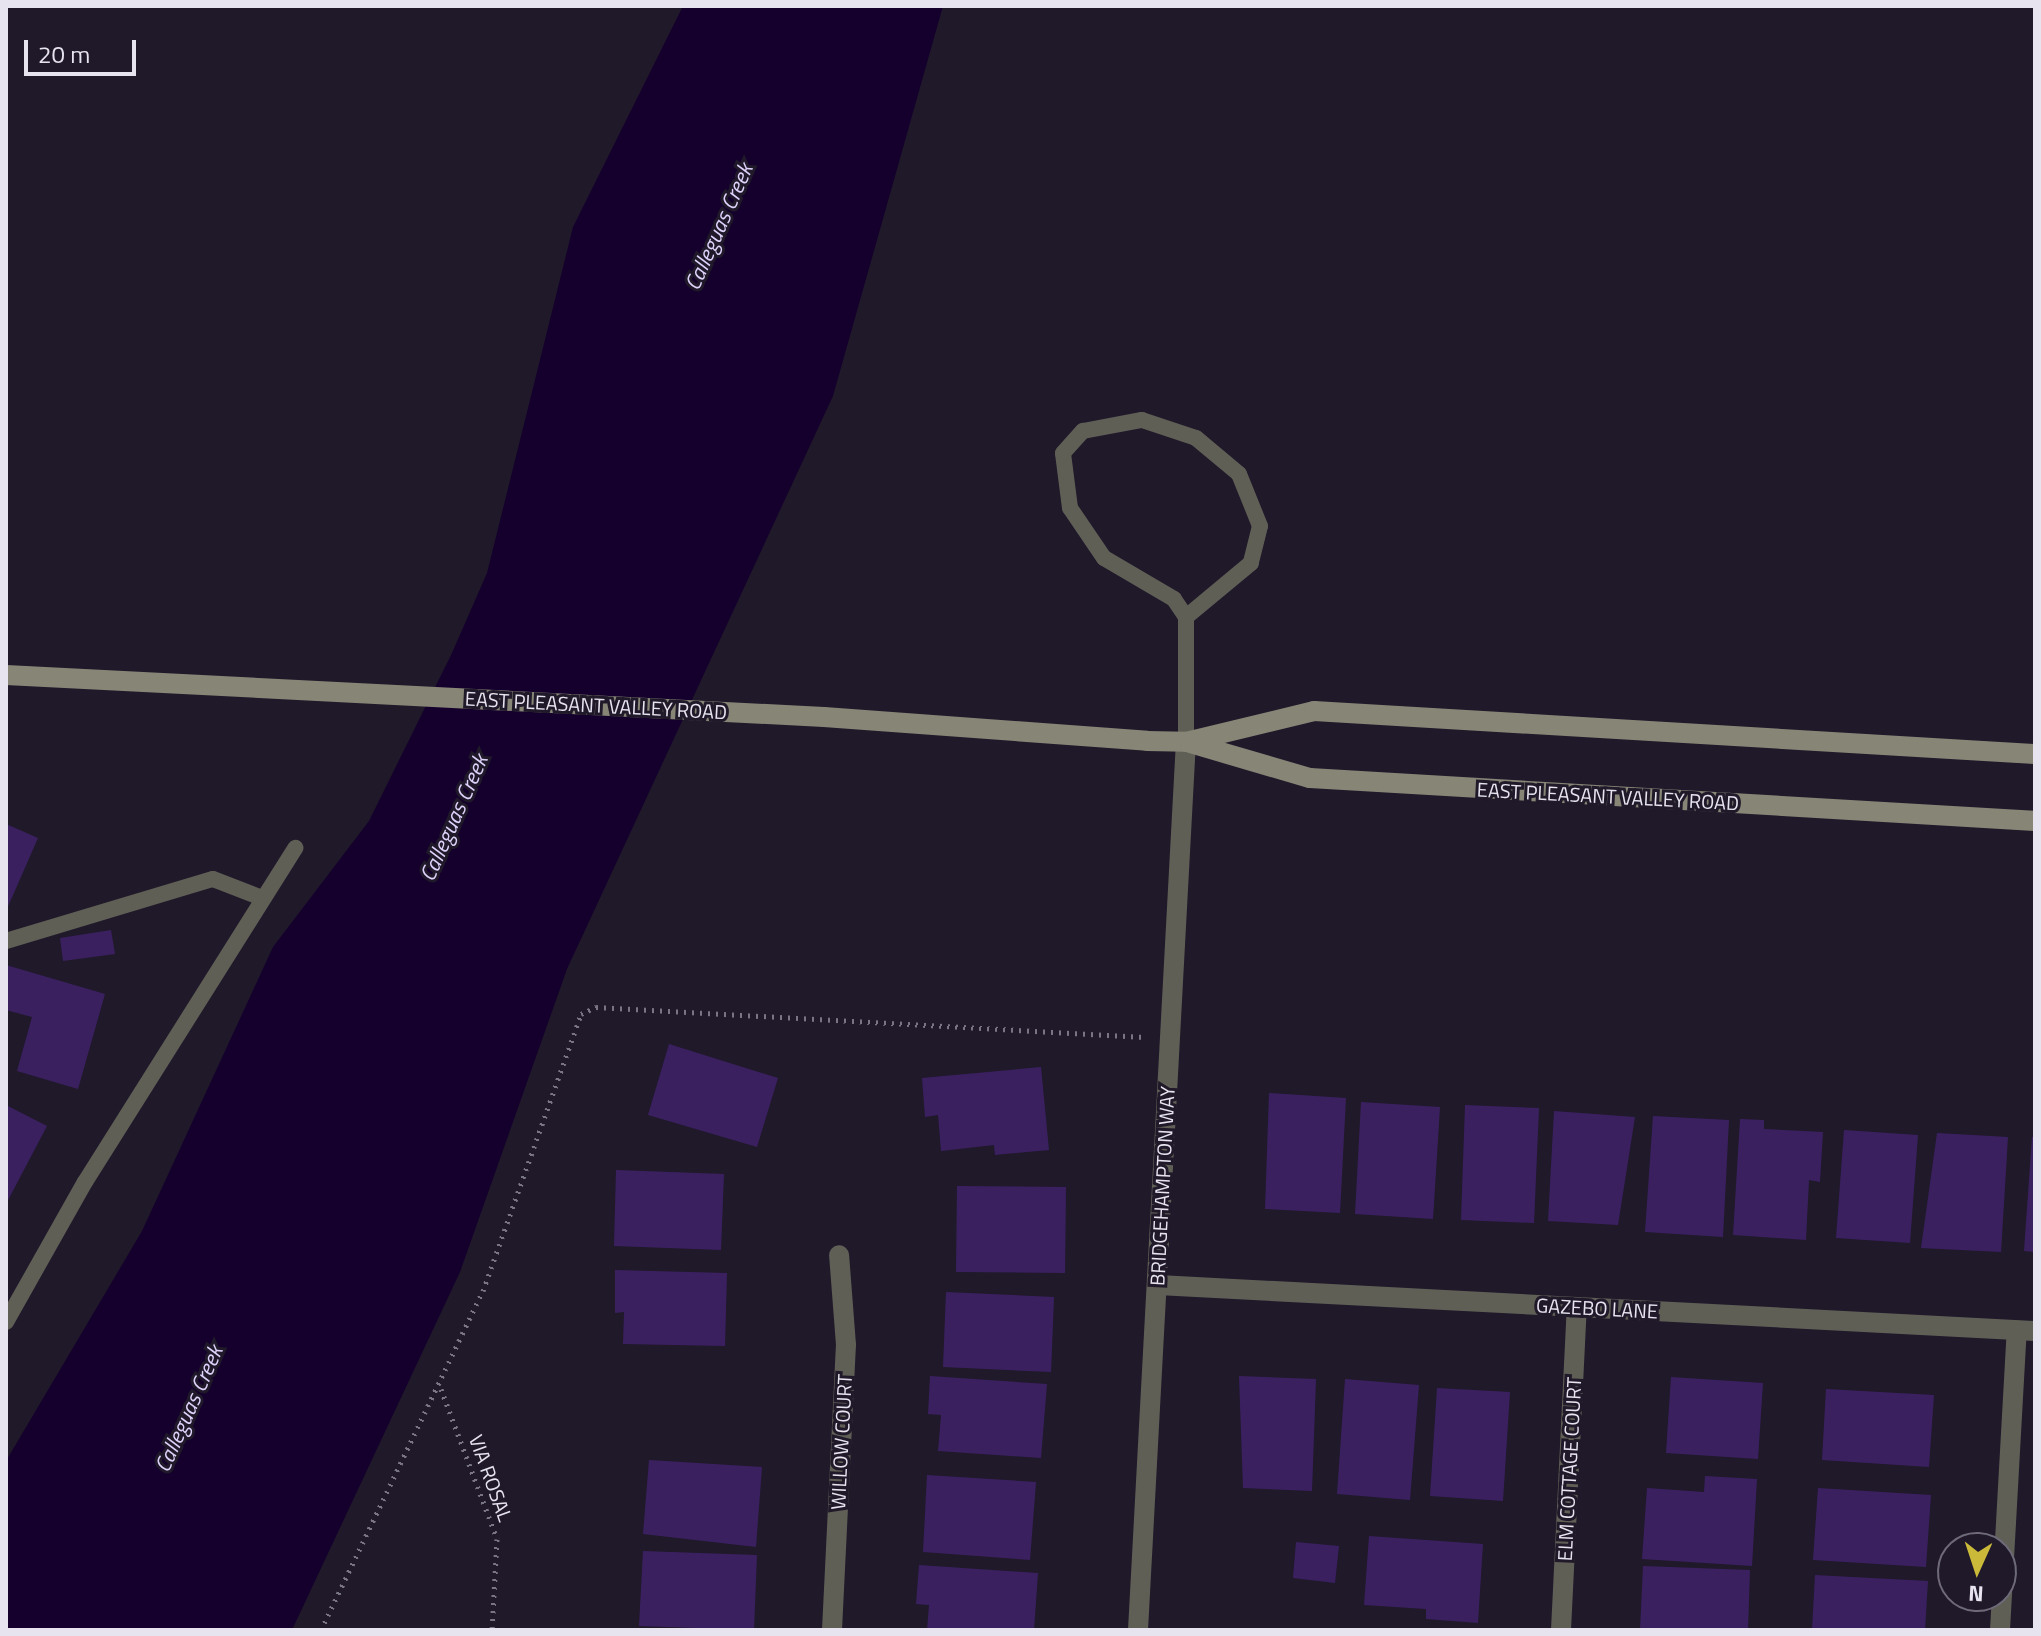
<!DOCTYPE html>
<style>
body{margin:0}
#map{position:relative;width:2041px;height:1636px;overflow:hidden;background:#1f192a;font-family:"Titillium Web",sans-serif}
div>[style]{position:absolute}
.water>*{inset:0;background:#15002d}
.building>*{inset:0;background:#3b2060}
.path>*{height:5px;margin-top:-2.5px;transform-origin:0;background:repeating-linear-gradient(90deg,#7a7584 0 2px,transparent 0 8px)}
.lane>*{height:16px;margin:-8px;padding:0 8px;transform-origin:8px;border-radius:8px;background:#605f56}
.street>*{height:20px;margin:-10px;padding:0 10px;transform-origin:10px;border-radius:10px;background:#605f56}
.secondary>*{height:20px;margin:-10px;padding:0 10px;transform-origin:10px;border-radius:10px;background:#878576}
span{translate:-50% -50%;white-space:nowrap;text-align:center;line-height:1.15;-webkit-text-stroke:6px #1f192a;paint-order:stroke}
.street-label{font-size:20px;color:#e7e3ef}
.water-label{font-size:22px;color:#dfd2fa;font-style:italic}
.frame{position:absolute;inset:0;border:8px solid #e7e3ef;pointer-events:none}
.north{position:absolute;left:1937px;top:1532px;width:80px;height:80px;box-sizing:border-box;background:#1f192a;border:2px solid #6f6a79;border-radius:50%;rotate:183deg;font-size:22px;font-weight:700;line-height:32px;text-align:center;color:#e7e3ef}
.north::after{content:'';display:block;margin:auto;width:28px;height:36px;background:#cbba39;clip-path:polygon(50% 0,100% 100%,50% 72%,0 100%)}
.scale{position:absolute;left:24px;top:40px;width:112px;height:36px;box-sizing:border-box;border:4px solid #e7e3ef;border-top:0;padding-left:10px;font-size:24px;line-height:28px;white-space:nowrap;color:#e7e3ef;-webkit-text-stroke:6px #1f192a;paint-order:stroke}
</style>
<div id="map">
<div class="water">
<div style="clip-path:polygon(683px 6px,943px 6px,833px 396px,567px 969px,460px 1272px,292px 1630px,6px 1630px,6px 1461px,142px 1231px,273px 947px,369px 821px,452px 653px,487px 573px,573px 227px)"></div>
</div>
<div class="building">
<div style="clip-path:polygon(6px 824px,38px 838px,6px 911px)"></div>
<div style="clip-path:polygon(111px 930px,115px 954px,63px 961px,60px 938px)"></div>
<div style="clip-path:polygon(6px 965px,105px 994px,78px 1089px,17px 1071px,32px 1017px,6px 1010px)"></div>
<div style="clip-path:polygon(669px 1044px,778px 1078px,757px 1147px,648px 1115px)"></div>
<div style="clip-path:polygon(1041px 1067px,1049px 1150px,995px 1155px,994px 1145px,941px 1151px,938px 1115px,925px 1117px,922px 1078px)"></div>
<div style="clip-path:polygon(1269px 1093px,1346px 1098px,1340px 1213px,1265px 1209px)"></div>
<div style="clip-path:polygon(1361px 1102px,1440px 1107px,1433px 1219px,1355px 1214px)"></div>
<div style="clip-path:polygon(6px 1105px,47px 1126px,6px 1204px)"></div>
<div style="clip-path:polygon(1465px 1105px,1539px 1108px,1534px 1223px,1461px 1220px)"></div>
<div style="clip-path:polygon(1554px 1111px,1635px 1117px,1618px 1225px,1548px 1221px)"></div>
<div style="clip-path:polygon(1653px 1116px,1729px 1120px,1723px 1237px,1645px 1232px)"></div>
<div style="clip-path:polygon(1740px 1119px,1764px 1120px,1764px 1129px,1823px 1132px,1820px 1182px,1809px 1180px,1806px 1240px,1733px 1235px)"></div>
<div style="clip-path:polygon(1844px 1130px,1918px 1135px,1910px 1243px,1836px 1238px)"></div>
<div style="clip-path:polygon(1937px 1133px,2008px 1137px,2001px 1252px,1921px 1248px)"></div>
<div style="clip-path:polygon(2032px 1137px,2035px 1137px,2035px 1252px,2024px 1251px)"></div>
<div style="clip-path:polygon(616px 1170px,724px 1174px,721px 1250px,614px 1246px)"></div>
<div style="clip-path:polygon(957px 1186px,1066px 1187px,1065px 1273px,956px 1272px)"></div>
<div style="clip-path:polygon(615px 1270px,727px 1273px,725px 1346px,623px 1344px,624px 1312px,615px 1313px)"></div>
<div style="clip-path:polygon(946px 1292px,1054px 1297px,1051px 1372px,943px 1367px)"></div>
<div style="clip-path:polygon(930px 1376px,1047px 1384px,1041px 1458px,938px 1451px,941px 1415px,928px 1414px)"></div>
<div style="clip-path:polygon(1239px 1376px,1316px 1379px,1312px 1491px,1243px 1488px)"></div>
<div style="clip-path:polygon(1671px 1377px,1763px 1383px,1758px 1459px,1666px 1453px)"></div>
<div style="clip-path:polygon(1345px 1379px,1419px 1385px,1410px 1500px,1337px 1494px)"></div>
<div style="clip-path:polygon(1437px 1388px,1510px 1392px,1503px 1501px,1430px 1496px)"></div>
<div style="clip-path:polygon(1826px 1389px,1934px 1395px,1929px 1467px,1822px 1460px)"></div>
<div style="clip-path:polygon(649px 1460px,762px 1467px,756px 1547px,643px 1534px)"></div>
<div style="clip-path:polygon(927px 1475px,1036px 1482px,1030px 1560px,923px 1552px)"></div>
<div style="clip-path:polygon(1705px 1476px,1757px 1479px,1752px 1566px,1642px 1559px,1647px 1488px,1704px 1492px)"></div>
<div style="clip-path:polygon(1818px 1488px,1931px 1495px,1926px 1567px,1813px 1560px)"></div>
<div style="clip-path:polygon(1369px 1536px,1483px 1544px,1478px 1623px,1426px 1619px,1426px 1609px,1364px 1605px)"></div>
<div style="clip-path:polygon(1296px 1542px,1339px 1546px,1335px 1583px,1293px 1578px)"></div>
<div style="clip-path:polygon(643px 1551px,757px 1555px,754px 1630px,639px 1626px)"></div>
<div style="clip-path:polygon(919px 1565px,1038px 1573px,1034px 1630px,927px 1630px,929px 1605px,916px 1604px)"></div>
<div style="clip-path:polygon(1643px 1566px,1750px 1570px,1748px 1630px,1640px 1630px)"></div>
<div style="clip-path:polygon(1815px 1575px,1928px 1581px,1925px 1630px,1812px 1630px)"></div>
</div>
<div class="path">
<div style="left:441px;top:1389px;width:160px;rotate:69.5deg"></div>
<div style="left:497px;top:1539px;width:91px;rotate:93.1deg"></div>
<div style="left:321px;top:1630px;width:376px;rotate:-64.5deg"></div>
<div style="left:483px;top:1291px;width:294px;rotate:-70.5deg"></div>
<div style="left:581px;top:1014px;width:17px;rotate:-25deg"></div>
<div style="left:596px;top:1007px;width:549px;rotate:3.13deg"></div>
</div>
<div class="lane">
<div style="left:1186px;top:742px;width:125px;rotate:-90deg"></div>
<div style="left:1186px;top:617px;width:22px;rotate:-124deg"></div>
<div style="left:1174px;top:599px;width:81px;rotate:-149.6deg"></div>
<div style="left:1104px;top:558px;width:60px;rotate:-124.2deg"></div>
<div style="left:1070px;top:508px;width:55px;rotate:-97.3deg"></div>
<div style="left:1063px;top:453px;width:30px;rotate:-48deg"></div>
<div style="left:1083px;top:431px;width:60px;rotate:-10.6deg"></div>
<div style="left:1142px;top:420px;width:57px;rotate:18.4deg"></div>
<div style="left:1196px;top:438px;width:56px;rotate:39.9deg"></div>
<div style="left:1239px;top:474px;width:56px;rotate:68deg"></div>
<div style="left:1260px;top:526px;width:38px;rotate:104deg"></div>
<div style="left:1251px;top:563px;width:85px;rotate:140.3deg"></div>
<div style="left:6px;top:941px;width:216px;rotate:-16.7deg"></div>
<div style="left:213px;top:879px;width:53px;rotate:21.2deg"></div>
<div style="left:6px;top:1322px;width:161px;rotate:-60.6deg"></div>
<div style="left:85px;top:1182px;width:395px;rotate:-57.8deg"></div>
</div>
<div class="street">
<div style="left:1158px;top:1285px;width:878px;rotate:3deg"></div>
<div style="left:832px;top:1630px;width:285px;rotate:-87.2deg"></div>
<div style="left:846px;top:1345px;width:90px;rotate:-94.4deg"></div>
<div style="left:1138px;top:1630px;width:889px;rotate:-86.91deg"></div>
<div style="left:1561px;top:1630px;width:323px;rotate:-87.2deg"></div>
<div style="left:2000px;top:1630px;width:300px;rotate:-86.8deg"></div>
</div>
<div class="secondary">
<div style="left:6px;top:675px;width:819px;rotate:2.94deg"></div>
<div style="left:824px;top:717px;width:324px;rotate:4.2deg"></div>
<div style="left:1147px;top:741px;width:39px;rotate:1deg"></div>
<div style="left:1186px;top:742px;width:132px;rotate:-13.6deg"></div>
<div style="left:1314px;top:711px;width:722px;rotate:3.41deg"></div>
<div style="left:1190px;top:743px;width:125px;rotate:16.3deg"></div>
<div style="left:1310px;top:778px;width:726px;rotate:3.39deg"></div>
</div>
<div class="street-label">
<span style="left:596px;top:705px;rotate:3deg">EAST PLEASANT VALLEY ROAD</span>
<span style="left:1608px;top:796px;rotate:3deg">EAST PLEASANT VALLEY ROAD</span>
<span style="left:1162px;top:1186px;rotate:-87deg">BRIDGEHAMPTON WAY</span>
<span style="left:1597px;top:1308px;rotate:3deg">GAZEBO LANE</span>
<span style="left:841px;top:1442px;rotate:-87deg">WILLOW COURT</span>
<span style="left:1569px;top:1469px;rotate:-87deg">ELM COTTAGE COURT</span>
<span style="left:491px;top:1478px;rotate:70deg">VIA ROSAL</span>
</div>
<div class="water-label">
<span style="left:719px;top:227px;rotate:-66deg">Calleguas Creek</span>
<span style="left:454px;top:818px;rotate:-66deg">Calleguas Creek</span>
<span style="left:189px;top:1409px;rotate:-66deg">Calleguas Creek</span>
</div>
<div class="frame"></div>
<div class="north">N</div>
<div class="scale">20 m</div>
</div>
